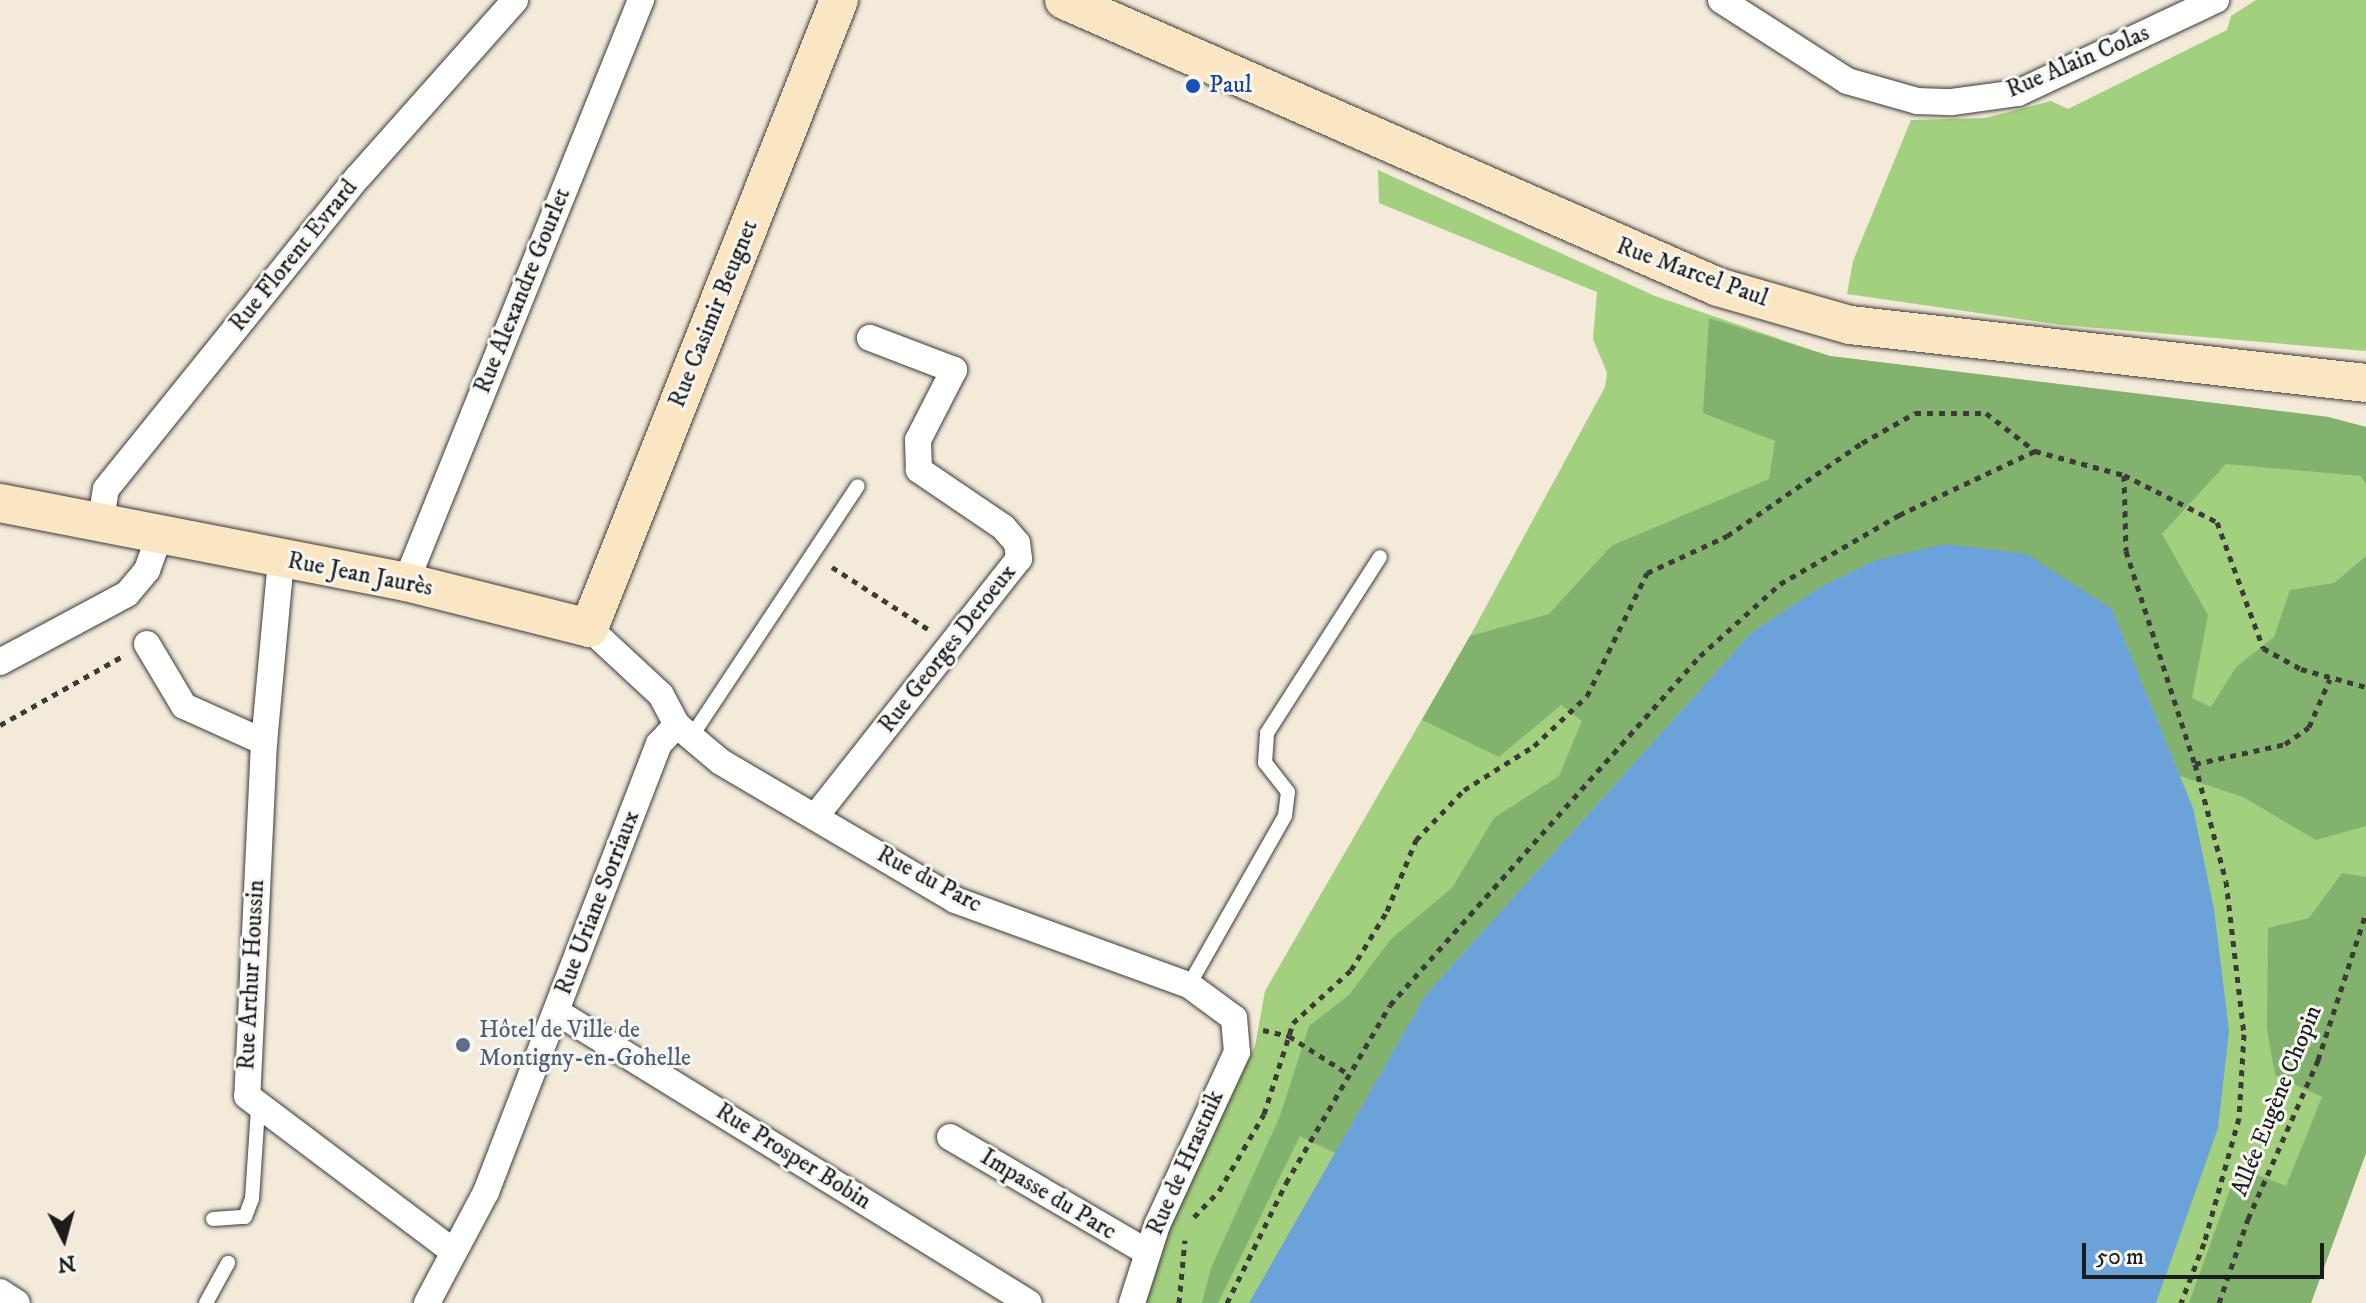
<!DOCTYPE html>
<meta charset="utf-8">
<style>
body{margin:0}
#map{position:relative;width:2366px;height:1303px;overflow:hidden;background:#f3eada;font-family:"IM FELL DW Pica",serif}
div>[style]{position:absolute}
.green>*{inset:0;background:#a3d07e}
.forest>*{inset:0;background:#82b26d}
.water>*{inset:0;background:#6ba2d9}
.path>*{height:5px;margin-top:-2.5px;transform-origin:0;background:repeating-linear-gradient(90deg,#3c3b38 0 6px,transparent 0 12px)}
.roads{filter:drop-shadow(0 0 2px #3c3b38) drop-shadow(0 0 2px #3c3b38)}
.lane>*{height:14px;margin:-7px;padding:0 7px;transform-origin:7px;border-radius:7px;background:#fff}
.street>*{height:26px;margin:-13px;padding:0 13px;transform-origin:13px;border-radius:13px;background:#fff}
.secondary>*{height:38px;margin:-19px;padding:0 19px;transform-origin:19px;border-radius:19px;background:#fbe6c3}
.dots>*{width:22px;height:22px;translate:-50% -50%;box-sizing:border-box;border:4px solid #f6f6f2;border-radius:50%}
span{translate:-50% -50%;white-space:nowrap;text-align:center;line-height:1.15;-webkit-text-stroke:6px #f6f6f2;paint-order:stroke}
.street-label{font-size:24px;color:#1c1c1c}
.transit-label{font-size:24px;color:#164399}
.left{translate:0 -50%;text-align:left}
.service-label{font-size:24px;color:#4e5e75}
.north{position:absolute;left:24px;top:1199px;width:80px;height:80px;-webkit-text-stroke:6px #f6f6f2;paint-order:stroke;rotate:174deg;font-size:22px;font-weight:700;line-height:32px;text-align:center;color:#1c1c1c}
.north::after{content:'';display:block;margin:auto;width:28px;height:36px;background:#1c1c1c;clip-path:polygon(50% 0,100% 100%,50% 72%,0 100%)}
.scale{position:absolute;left:2082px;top:1243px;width:242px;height:36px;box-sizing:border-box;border:4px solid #1c1c1c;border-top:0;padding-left:10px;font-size:24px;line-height:28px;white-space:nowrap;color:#1c1c1c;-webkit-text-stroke:6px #f6f6f2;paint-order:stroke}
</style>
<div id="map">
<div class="green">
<div style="clip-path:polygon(2256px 0,2366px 0,2366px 351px,2062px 325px,1847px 294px,1853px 261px,1911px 120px,1985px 118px,2051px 101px,2068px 109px,2227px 30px,2231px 16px)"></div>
<div style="clip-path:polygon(1378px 170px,1655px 296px,1829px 356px,2328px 417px,2366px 427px,2366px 1153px,2311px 1303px,1146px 1303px,1171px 1224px,1255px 1046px,1265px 991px,1470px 636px,1605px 387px,1607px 373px,1593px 339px,1597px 292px,1379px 203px)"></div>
</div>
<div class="forest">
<div style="clip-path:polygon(1709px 318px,1830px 356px,2328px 417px,2366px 427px,2366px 484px,2361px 476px,2226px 464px,2162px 534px,2208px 615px,2192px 698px,2211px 707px,2236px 667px,2274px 637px,2290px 590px,2334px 583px,2366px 556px,2366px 826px,2316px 840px,2243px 797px,2180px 776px,2112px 609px,1876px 560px,1822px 586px,1751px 633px,1425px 996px,1335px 1153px,1300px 1136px,1218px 1303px,1202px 1303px,1211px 1268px,1280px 1116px,1309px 1026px,1349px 995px,1391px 939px,1452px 888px,1494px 818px,1559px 776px,1582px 721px,1561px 705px,1499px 757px,1422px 720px,1470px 636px,1549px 614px,1611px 546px,1769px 479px,1775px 441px,1703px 413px)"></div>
<div style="clip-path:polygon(2342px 873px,2366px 877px,2366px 1153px,2311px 1303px,2189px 1303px,2238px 1167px,2286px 1186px,2322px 1097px,2275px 1075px,2267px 1029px,2268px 928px,2309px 918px)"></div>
</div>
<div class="water">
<div style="clip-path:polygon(1945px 544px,2027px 554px,2112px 609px,2193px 808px,2214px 909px,2229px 1031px,2218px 1128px,2156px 1303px,1249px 1303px,1425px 996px,1751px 633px,1822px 586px,1876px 560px)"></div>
</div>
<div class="path">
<div style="left:2124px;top:475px;width:76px;rotate:88.5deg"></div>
<div style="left:2126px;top:551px;width:224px;rotate:72.1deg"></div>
<div style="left:2195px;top:764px;width:121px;rotate:75.2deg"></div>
<div style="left:2226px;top:881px;width:154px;rotate:83.3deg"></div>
<div style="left:2244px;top:1034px;width:84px;rotate:93.4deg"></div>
<div style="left:2239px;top:1118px;width:130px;rotate:105.6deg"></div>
<div style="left:2204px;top:1243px;width:64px;rotate:111deg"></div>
<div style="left:832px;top:567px;width:114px;rotate:32.9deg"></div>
<div style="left:0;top:725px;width:139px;rotate:-29.3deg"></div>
<div style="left:2195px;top:764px;width:92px;rotate:-12.5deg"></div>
<div style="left:2285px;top:744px;width:29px;rotate:-35deg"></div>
<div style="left:2309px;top:727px;width:52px;rotate:-66.4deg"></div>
<div style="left:1263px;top:1030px;width:27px;rotate:13deg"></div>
<div style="left:1289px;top:1036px;width:72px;rotate:32.6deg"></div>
<div style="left:1194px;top:1217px;width:36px;rotate:-46deg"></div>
<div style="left:1219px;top:1191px;width:89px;rotate:-59.7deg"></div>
<div style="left:1264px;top:1114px;width:96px;rotate:-72.3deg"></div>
<div style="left:1293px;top:1023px;width:79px;rotate:-42.4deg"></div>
<div style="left:1351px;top:970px;width:69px;rotate:-58.6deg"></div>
<div style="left:1387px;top:911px;width:77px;rotate:-67.8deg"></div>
<div style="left:1416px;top:840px;width:69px;rotate:-46.2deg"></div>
<div style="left:1464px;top:790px;width:83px;rotate:-32.2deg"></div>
<div style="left:1534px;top:746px;width:73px;rotate:-43.3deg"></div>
<div style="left:1587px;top:696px;width:137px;rotate:-64deg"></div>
<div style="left:1647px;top:573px;width:88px;rotate:-24.8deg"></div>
<div style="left:1727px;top:536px;width:164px;rotate:-34.6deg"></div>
<div style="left:1862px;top:443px;width:61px;rotate:-29.5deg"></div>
<div style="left:1915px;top:413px;width:71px"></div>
<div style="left:1986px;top:413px;width:62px;rotate:37.8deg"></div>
<div style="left:1179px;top:1303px;width:63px;rotate:-84.6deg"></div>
<div style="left:1227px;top:1303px;width:134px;rotate:-63.8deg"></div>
<div style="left:1286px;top:1183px;width:206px;rotate:-59.7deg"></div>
<div style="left:1390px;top:1005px;width:467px;rotate:-48.4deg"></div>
<div style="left:1700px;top:656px;width:108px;rotate:-42deg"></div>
<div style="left:1780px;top:584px;width:138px;rotate:-30.1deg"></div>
<div style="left:1899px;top:515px;width:150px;rotate:-25.2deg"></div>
<div style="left:2035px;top:451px;width:92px;rotate:15.1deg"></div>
<div style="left:2124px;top:475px;width:104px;rotate:26.8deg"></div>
<div style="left:2217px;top:522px;width:134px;rotate:69.9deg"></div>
<div style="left:2263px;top:648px;width:43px;rotate:28.9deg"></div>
<div style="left:2301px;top:669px;width:67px;rotate:15.5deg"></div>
<div style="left:2219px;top:1303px;width:89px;rotate:-71deg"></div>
<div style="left:2248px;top:1219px;width:174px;rotate:-66.2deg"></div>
<div style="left:2318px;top:1060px;width:155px;rotate:-71.9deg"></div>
</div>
<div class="roads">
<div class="lane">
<div style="left:691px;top:737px;width:301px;rotate:-56.4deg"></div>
<div style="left:1189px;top:985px;width:194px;rotate:-60.4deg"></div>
<div style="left:1285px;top:816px;width:24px;rotate:-83deg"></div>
<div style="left:1288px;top:792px;width:37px;rotate:-128deg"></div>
<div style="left:1265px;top:763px;width:30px;rotate:-86deg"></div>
<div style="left:1267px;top:733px;width:209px;rotate:-57.3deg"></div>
<div style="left:213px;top:1219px;width:32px;rotate:-4deg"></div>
<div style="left:245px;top:1217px;width:19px;rotate:-69deg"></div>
<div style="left:252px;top:1199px;width:91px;rotate:-86.2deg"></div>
<div style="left:206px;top:1303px;width:46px;rotate:-61.2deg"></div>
</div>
<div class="street">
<div style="left:1721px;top:0;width:150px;rotate:32.7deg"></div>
<div style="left:1847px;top:81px;width:73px;rotate:15.9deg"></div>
<div style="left:1917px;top:101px;width:35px;rotate:2deg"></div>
<div style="left:1952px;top:102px;width:67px;rotate:-7.8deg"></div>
<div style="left:2018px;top:93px;width:219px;rotate:-25.2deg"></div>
<div style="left:100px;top:526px;width:37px;rotate:-81deg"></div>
<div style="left:106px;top:489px;width:402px;rotate:-51.1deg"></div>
<div style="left:359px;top:176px;width:235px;rotate:-48.4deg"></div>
<div style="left:281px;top:560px;width:183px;rotate:95.3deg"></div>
<div style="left:264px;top:742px;width:354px;rotate:92.7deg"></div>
<div style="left:247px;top:1096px;width:259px;rotate:37deg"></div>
<div style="left:406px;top:582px;width:628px;rotate:-68.01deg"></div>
<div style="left:589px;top:628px;width:98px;rotate:42.9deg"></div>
<div style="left:661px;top:695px;width:34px;rotate:62deg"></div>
<div style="left:677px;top:725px;width:57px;rotate:40.1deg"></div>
<div style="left:721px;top:762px;width:272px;rotate:30.5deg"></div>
<div style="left:955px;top:900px;width:249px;rotate:20deg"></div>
<div style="left:1189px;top:985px;width:56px;rotate:36.3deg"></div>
<div style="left:1234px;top:1018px;width:34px;rotate:85deg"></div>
<div style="left:1237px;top:1052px;width:191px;rotate:114.8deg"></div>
<div style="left:1157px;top:1225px;width:82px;rotate:107.8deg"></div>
<div style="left:147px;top:644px;width:72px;rotate:59.2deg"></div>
<div style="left:184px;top:706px;width:88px;rotate:24.2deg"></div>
<div style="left:0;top:662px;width:144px;rotate:-28.2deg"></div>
<div style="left:127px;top:594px;width:31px;rotate:-50deg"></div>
<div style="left:147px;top:570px;width:35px;rotate:-70deg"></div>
<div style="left:815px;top:817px;width:329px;rotate:-51.7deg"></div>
<div style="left:1019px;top:559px;width:16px;rotate:-97deg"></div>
<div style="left:1017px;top:543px;width:21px;rotate:-131deg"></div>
<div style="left:1003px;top:527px;width:102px;rotate:-145.8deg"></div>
<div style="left:919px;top:470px;width:30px;rotate:-92deg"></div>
<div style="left:918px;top:440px;width:79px;rotate:-62.8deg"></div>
<div style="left:954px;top:370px;width:90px;rotate:-159.1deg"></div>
<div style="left:557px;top:1012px;width:554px;rotate:31.65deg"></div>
<div style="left:950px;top:1137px;width:228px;rotate:30.3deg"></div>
<div style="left:0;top:1292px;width:20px;rotate:33deg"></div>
<div style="left:427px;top:1303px;width:126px;rotate:-62deg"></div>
<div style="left:486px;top:1192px;width:480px;rotate:-68.9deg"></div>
<div style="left:659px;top:744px;width:26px;rotate:-47deg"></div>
</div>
<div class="secondary">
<div style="left:1064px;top:0;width:714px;rotate:23.69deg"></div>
<div style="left:1718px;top:287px;width:137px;rotate:16.1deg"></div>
<div style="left:1850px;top:325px;width:519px;rotate:6.41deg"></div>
<div style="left:0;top:503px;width:414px;rotate:11deg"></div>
<div style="left:406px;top:582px;width:189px;rotate:14.1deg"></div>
<div style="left:589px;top:628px;width:676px;rotate:-68.29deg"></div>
</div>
</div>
<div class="dots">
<div style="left:1193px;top:86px;background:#1a4fb4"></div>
<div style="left:463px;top:1045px;background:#5c6f8a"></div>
</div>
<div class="street-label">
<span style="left:2078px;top:62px;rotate:-23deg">Rue Alain Colas</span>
<span style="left:294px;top:256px;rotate:-51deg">Rue Florent Evrard</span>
<span style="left:1692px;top:273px;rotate:20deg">Rue Marcel Paul</span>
<span style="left:523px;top:291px;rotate:-68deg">Rue Alexandre Gourlet</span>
<span style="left:714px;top:314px;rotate:-68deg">Rue Casimir Beugnet</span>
<span style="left:360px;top:575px;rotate:11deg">Rue Jean Jaurès</span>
<span style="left:948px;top:649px;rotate:-52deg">Rue Georges Deroeux</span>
<span style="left:929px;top:880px;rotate:28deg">Rue du Parc</span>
<span style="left:598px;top:903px;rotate:-69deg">Rue Uriane Sorriaux</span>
<span style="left:252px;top:975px;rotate:-87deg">Rue Arthur Houssin</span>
<span style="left:2277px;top:1101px;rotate:-68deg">Allée Eugène Chopin</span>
<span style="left:793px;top:1157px;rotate:32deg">Rue Prosper Bobin</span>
<span style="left:1186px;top:1163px;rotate:-66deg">Rue de Hrastnik</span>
<span style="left:1048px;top:1195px;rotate:31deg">Impasse du Parc</span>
</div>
<div class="transit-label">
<span class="left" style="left:1209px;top:86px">Paul</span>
</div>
<div class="service-label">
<span class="left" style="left:479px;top:1045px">Hôtel de Ville de<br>Montigny-en-Gohelle</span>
</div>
<div class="north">N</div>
<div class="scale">50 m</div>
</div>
